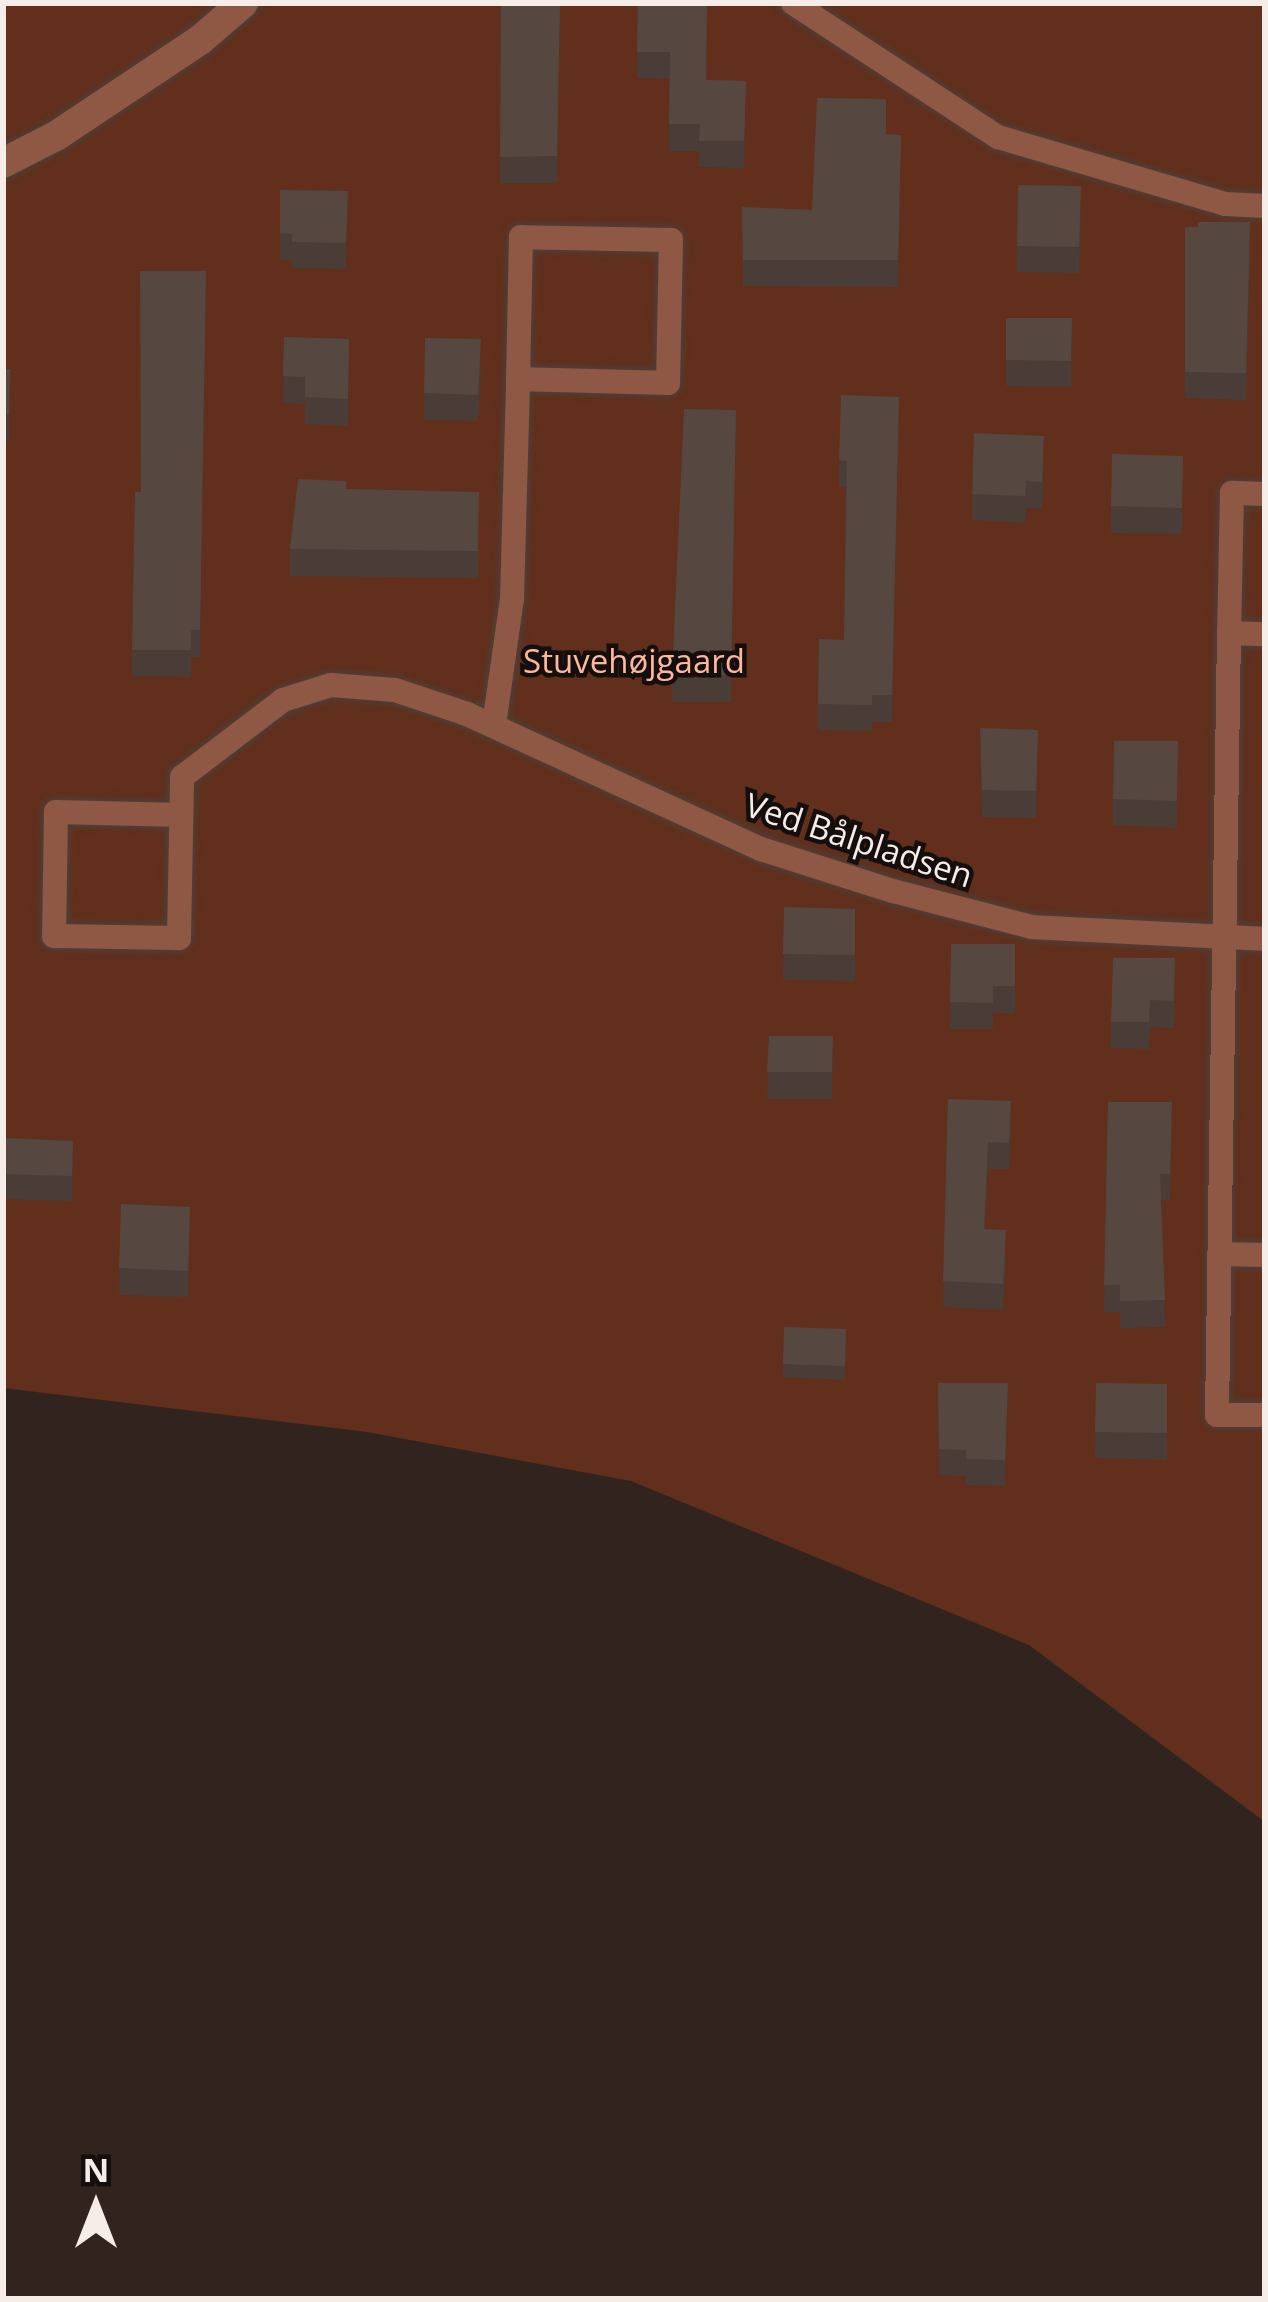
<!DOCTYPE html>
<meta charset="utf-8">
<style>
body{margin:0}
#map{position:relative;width:1268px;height:2302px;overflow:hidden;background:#31241f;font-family:"Open Sans",sans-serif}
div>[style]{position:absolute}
.green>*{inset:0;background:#612f1c}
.roads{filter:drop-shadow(0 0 3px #4d403b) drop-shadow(0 0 3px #4d403b)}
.service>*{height:24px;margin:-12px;padding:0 12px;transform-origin:12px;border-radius:12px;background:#8f5844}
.tertiary>*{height:30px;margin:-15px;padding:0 15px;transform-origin:15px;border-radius:15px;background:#8f5844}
.wall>*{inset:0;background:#4a3d38}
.building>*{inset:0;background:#564741}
span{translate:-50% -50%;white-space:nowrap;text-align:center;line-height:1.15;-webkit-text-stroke:9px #140e0c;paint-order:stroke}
.park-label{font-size:33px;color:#fcb79e}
.street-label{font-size:33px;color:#f6ede9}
.frame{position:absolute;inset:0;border:6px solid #f6ede9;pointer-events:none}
.north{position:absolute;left:36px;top:2146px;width:120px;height:120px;-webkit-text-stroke:9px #140e0c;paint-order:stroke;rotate:0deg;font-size:33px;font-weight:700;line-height:48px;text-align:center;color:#f6ede9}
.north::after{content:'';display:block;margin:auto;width:42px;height:54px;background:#f6ede9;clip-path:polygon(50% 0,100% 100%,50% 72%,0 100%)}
</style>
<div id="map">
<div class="green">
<div style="clip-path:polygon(3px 3px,1265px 3px,1265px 1822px,1029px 1645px,631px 1481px,367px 1432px,3px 1388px)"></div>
</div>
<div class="roads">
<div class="service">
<div style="left:793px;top:3px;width:245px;rotate:33.2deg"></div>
<div style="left:998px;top:137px;width:237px;rotate:16.4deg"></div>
<div style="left:1225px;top:204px;width:40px;rotate:2.9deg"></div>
<div style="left:1265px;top:494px;width:33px;rotate:-178deg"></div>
<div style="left:1232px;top:493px;width:140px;rotate:91.2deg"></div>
<div style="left:1229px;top:633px;width:36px;rotate:2deg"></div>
<div style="left:1229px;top:633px;width:782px;rotate:90.88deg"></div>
<div style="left:1217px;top:1415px;width:48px"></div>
<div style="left:494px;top:725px;width:127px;rotate:-81.9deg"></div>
<div style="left:512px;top:599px;width:220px;rotate:-88.4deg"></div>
<div style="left:518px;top:379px;width:150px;rotate:1.5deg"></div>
<div style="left:668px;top:383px;width:143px;rotate:-88.8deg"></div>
<div style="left:671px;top:240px;width:150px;rotate:-178.9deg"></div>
<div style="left:521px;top:237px;width:142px;rotate:91.2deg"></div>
<div style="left:181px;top:815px;width:125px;rotate:-178.6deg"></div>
<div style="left:56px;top:812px;width:124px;rotate:90.9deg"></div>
<div style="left:54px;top:936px;width:125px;rotate:0.9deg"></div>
<div style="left:179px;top:938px;width:161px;rotate:-88.9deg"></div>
<div style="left:182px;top:777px;width:127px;rotate:-37.3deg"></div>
<div style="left:283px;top:700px;width:50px;rotate:-17.4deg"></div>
<div style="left:331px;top:685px;width:64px;rotate:4.5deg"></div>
<div style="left:395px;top:690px;width:76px;rotate:18.4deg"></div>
<div style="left:467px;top:714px;width:324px;rotate:24.7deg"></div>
<div style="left:761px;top:849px;width:139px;rotate:17.7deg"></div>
<div style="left:893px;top:891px;width:144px;rotate:14.5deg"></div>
<div style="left:1032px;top:927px;width:233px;rotate:2.9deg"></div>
<div style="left:1219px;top:1254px;width:46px;rotate:1.2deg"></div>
</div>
<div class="tertiary">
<div style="left:3px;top:163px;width:59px;rotate:-27deg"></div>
<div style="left:56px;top:136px;width:173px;rotate:-33.7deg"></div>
<div style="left:200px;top:40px;width:57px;rotate:-40.7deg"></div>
</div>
</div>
<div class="wall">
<div style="clip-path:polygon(501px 3px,560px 3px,557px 183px,500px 183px)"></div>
<div style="clip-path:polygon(638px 3px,707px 80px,746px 81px,744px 168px,699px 167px,699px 151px,669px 151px,670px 79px,637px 78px)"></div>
<div style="clip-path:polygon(886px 134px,901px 135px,898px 287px,743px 286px,742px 207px,812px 210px)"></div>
<div style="clip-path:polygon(1018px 185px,1081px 213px,1079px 273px,1017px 272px)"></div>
<div style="clip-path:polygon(280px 190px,348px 191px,346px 269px,292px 268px,292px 260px,280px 260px)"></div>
<div style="clip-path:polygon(1185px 227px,1250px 249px,1246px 400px,1185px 398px)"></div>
<div style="clip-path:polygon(206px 271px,200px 657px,191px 657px,191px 677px,132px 676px,135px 492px,140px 492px)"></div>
<div style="clip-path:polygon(1006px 318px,1072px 318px,1071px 387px,1006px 386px)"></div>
<div style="clip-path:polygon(284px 337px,349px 339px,348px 426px,305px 424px,305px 404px,283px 403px)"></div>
<div style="clip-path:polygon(425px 338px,481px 365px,478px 421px,424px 420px)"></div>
<div style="clip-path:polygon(3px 369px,10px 369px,9px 441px,3px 441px)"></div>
<div style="clip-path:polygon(899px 397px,892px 722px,872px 722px,872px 731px,818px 730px,819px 639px,844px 640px,846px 487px,839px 487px,839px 460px)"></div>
<div style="clip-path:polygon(736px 410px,731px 702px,672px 702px,672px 675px)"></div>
<div style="clip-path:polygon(1183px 456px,1182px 534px,1111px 533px,1111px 506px)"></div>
<div style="clip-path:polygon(1044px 462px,1042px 509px,1026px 508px,1025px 523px,972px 520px,972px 494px)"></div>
<div style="clip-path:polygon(346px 489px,479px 492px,478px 578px,290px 576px,290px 549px)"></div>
<div style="clip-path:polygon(3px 555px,6px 555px,5px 624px,3px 624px)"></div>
<div style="clip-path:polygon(980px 728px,1038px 730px,1036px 818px,982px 817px)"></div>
<div style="clip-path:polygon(1178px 741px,1177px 828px,1113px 825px,1113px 799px)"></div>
<div style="clip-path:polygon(784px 907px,855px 909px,855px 981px,783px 980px)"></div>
<div style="clip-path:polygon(951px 944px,1015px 944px,1015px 1013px,993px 1013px,993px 1029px,950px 1029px)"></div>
<div style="clip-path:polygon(1175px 958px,1174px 1028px,1150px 1027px,1149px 1049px,1111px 1048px,1111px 1022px)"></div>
<div style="clip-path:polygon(769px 1036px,833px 1036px,832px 1099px,767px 1099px)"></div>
<div style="clip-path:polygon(948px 1099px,1011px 1127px,1009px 1169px,988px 1169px,985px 1229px,1006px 1257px,1003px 1310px,943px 1307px)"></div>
<div style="clip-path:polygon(1108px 1102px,1172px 1102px,1170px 1201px,1161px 1200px,1165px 1327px,1120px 1328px,1120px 1312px,1104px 1312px)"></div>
<div style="clip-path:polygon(3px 1138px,73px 1141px,72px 1201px,3px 1199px)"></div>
<div style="clip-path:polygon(121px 1204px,190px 1207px,188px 1297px,119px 1295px)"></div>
<div style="clip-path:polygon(784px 1327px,846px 1329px,845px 1380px,783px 1377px)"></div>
<div style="clip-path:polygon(938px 1383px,1008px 1383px,1005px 1486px,966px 1485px,966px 1476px,939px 1475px)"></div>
<div style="clip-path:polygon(1096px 1383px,1167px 1384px,1167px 1460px,1095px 1458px)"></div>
</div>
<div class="building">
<div style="clip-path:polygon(501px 3px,560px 3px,557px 156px,500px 157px)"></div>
<div style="clip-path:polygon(638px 3px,707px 3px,706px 80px,746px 81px,744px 141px,699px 141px,700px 124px,669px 124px,670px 52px,637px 52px)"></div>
<div style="clip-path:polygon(817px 98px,886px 99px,886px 134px,901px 135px,898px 260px,743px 260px,742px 207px,812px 210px)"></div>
<div style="clip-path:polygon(1018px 185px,1081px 186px,1079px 247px,1017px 246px)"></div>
<div style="clip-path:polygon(280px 190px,348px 191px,346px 243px,292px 242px,292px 234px,280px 233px)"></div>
<div style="clip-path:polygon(1198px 222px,1250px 222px,1246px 373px,1185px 372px,1185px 227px,1198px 227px)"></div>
<div style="clip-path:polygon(140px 271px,206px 271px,200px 630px,191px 630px,191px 650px,132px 650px,135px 492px,141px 492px)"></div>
<div style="clip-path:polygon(1006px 318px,1072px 318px,1071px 361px,1006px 360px)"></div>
<div style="clip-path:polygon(284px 337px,349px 339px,348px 399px,305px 397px,305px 377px,283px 376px)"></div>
<div style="clip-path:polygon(425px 338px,481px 339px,478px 395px,424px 393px)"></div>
<div style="clip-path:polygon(3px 369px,10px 369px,9px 414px,3px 414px)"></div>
<div style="clip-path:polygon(841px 395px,899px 397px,892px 695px,872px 695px,872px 705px,818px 704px,819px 639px,844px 640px,847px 461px,839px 460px)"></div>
<div style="clip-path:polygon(684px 409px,736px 410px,731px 675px,672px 675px)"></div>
<div style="clip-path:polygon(974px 433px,1044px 436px,1042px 482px,1026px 481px,1025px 496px,972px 494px)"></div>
<div style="clip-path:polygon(1112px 454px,1183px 456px,1182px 508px,1111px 506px)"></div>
<div style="clip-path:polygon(298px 479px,346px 481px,346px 489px,479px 492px,478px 551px,290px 549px)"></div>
<div style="clip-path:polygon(3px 555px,6px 555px,5px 597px,3px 597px)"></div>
<div style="clip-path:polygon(980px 728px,1038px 730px,1036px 791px,982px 790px)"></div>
<div style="clip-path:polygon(1114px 741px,1178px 741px,1177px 801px,1113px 799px)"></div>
<div style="clip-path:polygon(784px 907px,855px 909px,855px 955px,783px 954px)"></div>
<div style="clip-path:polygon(951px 944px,1015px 944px,1015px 986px,993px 986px,993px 1003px,950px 1002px)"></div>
<div style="clip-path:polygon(1113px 958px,1175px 958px,1174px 1001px,1150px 1000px,1149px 1022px,1111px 1022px)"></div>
<div style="clip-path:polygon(769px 1036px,833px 1036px,832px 1072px,767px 1072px)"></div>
<div style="clip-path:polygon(948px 1099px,1011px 1101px,1009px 1143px,988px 1142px,984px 1229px,1006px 1230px,1003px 1284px,943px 1281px)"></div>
<div style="clip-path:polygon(1108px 1102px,1172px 1102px,1170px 1174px,1160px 1174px,1165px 1300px,1120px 1301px,1120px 1285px,1104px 1285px)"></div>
<div style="clip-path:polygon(3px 1138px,73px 1141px,72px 1176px,3px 1174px)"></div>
<div style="clip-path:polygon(121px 1204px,190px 1207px,188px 1271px,119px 1268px)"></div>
<div style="clip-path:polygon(784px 1327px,846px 1329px,845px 1366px,783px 1364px)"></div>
<div style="clip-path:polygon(938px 1383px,1008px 1383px,1005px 1460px,966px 1459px,966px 1450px,939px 1449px)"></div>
<div style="clip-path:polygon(1096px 1383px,1167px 1384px,1167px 1433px,1095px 1432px)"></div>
</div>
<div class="park-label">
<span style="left:634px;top:661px">Stuvehøjgaard</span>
</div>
<div class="street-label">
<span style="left:859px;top:840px;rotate:18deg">Ved Bålpladsen</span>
</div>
<div class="frame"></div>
<div class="north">N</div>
</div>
